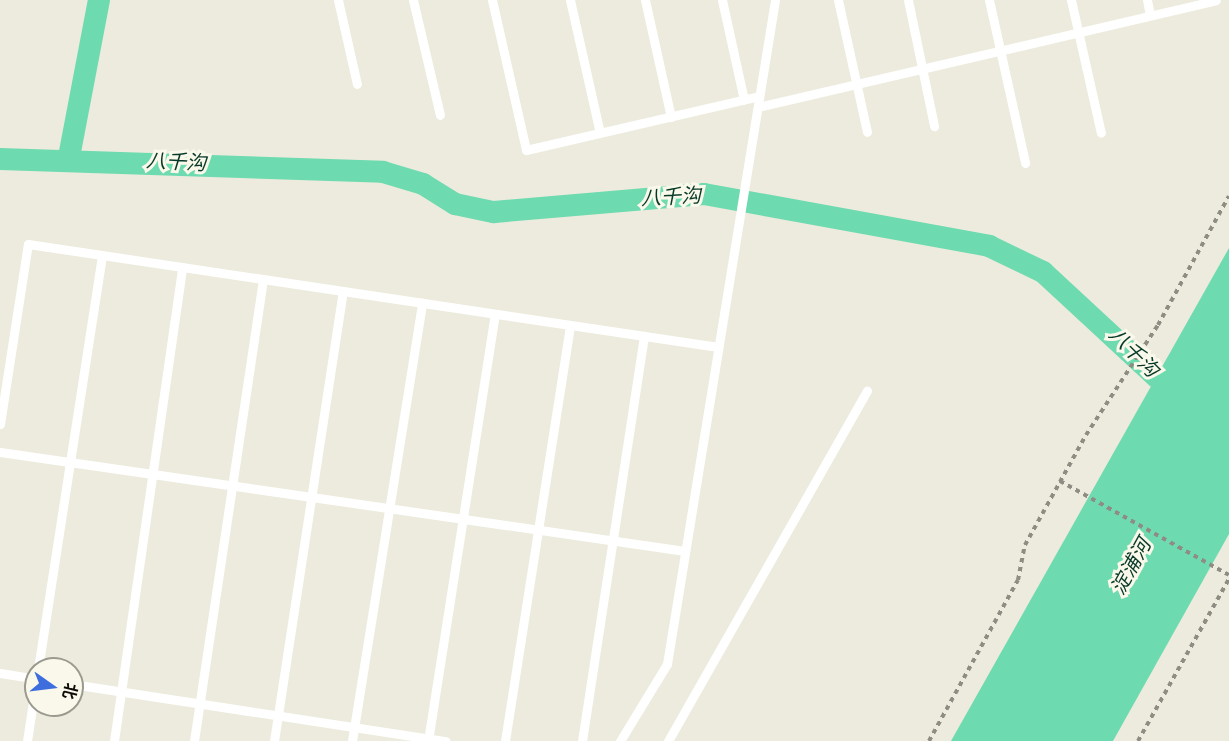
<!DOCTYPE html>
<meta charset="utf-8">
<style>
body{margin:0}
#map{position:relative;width:1229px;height:741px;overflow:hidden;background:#edebdd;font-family:"Varela Round","Noto Sans SC",sans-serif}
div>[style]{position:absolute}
.water>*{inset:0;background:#6ddab0}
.canal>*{height:22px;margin:-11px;padding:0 11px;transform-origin:11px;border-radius:11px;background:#6ddab0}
.path>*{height:4px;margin-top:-2px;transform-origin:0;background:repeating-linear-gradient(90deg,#8e8c83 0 4.5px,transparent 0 9px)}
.service>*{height:9px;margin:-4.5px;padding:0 4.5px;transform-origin:4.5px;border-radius:4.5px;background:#fff}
span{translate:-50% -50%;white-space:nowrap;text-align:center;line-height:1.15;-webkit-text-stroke:6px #faf8ea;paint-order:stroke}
.water-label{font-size:20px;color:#073929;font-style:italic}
.north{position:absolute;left:24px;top:657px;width:60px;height:60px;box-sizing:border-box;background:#faf8ea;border:2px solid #9b9a90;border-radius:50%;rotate:104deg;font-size:16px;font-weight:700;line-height:24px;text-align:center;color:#0d0c08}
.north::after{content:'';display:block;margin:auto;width:21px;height:27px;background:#3e6ede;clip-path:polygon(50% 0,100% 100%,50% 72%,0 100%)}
</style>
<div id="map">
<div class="water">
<div style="clip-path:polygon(1229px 248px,1229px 534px,1113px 741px,951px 741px)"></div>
</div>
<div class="canal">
<div style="left:69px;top:157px;width:160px;rotate:-79.2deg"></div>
<div style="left:0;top:159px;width:383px;rotate:1.9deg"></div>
<div style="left:383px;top:172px;width:42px;rotate:16.7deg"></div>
<div style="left:423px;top:184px;width:38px;rotate:32deg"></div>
<div style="left:455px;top:204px;width:40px;rotate:12deg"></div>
<div style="left:494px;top:212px;width:211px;rotate:-4.9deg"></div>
<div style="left:704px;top:194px;width:290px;rotate:10.3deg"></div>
<div style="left:989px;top:246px;width:60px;rotate:25.7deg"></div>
<div style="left:1043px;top:272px;width:184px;rotate:42.8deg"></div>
</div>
<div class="path">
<div style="left:1060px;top:481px;width:193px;rotate:29.1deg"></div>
<div style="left:929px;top:741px;width:184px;rotate:-61.1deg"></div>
<div style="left:1018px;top:580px;width:36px;rotate:-79deg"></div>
<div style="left:1025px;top:545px;width:126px;rotate:-61deg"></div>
<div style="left:1086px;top:435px;width:131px;rotate:-56.8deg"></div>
<div style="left:1158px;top:325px;width:147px;rotate:-61.2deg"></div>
<div style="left:1138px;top:741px;width:186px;rotate:-60.7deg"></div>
</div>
<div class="service">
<div style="left:338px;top:0;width:86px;rotate:77.3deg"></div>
<div style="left:413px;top:0;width:118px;rotate:76.8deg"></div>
<div style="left:492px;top:0;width:154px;rotate:77.2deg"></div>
<div style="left:526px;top:150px;width:239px;rotate:-13deg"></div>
<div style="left:570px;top:0;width:136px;rotate:77.3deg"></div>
<div style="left:645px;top:0;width:120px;rotate:77.5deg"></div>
<div style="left:722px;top:0;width:102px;rotate:77.6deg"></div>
<div style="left:838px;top:0;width:135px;rotate:77.6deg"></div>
<div style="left:908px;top:0;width:129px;rotate:78.3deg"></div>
<div style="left:989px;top:0;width:167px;rotate:77.5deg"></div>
<div style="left:1071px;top:0;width:136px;rotate:77.3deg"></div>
<div style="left:1147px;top:0;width:15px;rotate:79deg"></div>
<div style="left:758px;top:107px;width:470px;rotate:-13.1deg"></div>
<div style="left:0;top:424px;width:182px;rotate:-81.2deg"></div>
<div style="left:28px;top:244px;width:698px;rotate:8.49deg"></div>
<div style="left:0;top:452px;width:692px;rotate:8.22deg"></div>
<div style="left:38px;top:669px;width:419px;rotate:-81.2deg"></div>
<div style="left:0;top:673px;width:36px;rotate:9deg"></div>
<div style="left:72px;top:684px;width:378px;rotate:8.7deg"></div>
<div style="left:27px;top:741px;width:60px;rotate:-81.3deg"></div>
<div style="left:114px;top:741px;width:479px;rotate:-81.8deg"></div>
<div style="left:194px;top:741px;width:467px;rotate:-81.5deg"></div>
<div style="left:274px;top:741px;width:455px;rotate:-81.3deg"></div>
<div style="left:352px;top:741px;width:444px;rotate:-80.9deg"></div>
<div style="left:428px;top:741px;width:432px;rotate:-81.1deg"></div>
<div style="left:505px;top:741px;width:421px;rotate:-81.1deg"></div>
<div style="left:582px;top:741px;width:410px;rotate:-81.3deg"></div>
<div style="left:620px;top:741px;width:90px;rotate:-58.6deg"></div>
<div style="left:667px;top:664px;width:673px;rotate:-80.76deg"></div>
<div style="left:668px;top:741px;width:403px;rotate:-60.4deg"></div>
</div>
<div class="water-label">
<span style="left:176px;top:163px;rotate:3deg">八千沟</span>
<span style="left:671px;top:198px;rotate:-3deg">八千沟</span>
<span style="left:1133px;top:353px;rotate:45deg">八千沟</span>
<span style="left:1132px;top:567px;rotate:-61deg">淀浦河</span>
</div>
<div class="north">北</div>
</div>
